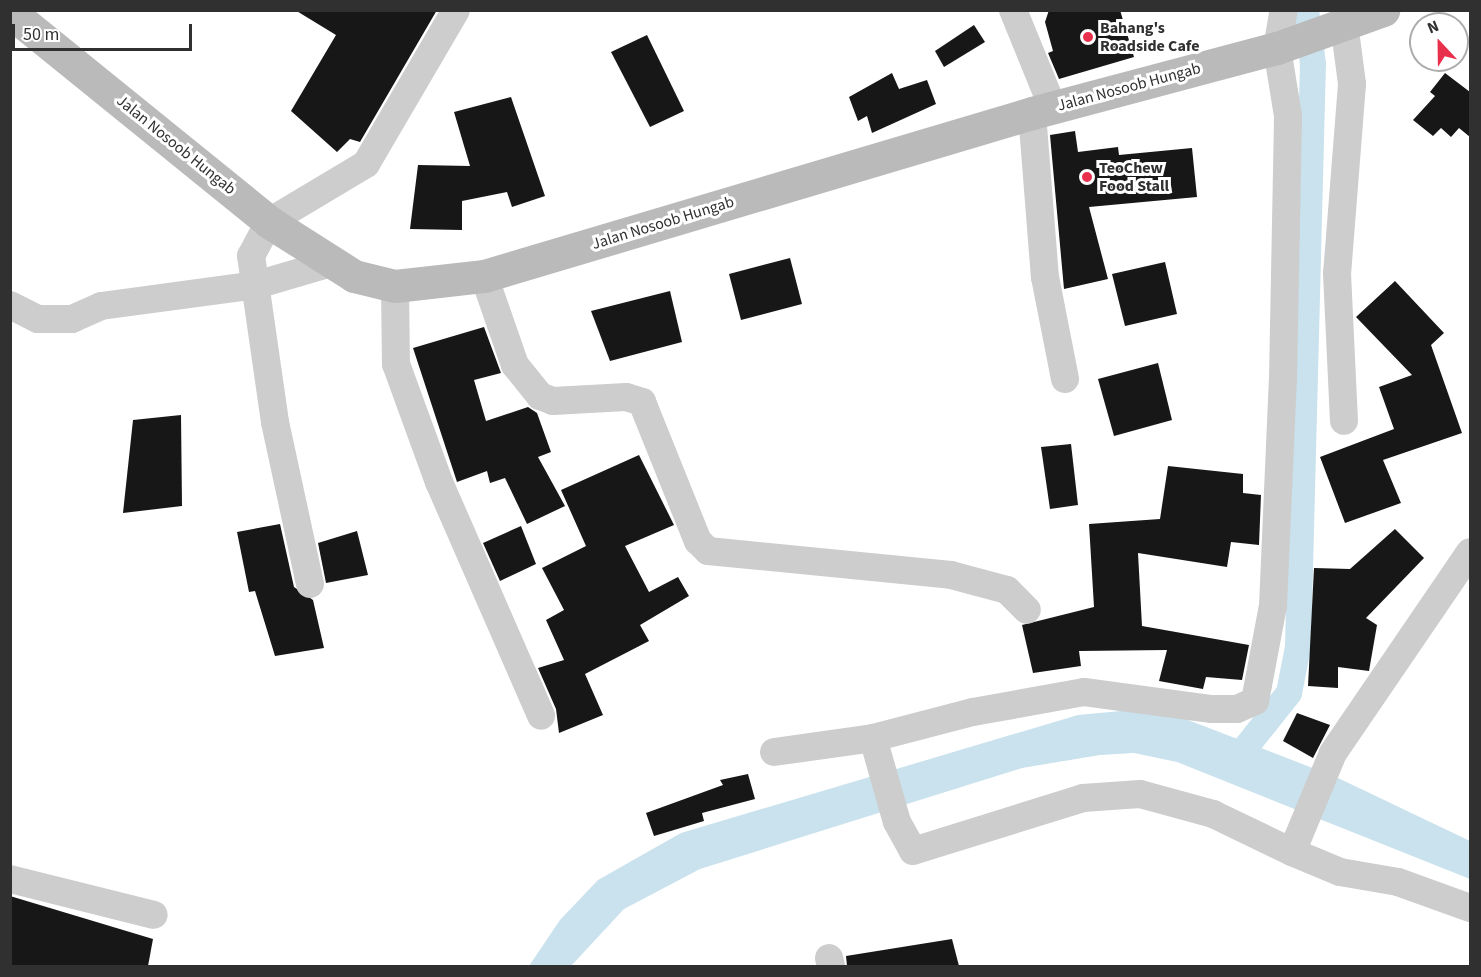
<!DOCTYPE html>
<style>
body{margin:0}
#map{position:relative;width:1481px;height:977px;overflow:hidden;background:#fff;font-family:"Source Sans 3",sans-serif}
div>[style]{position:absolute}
.water>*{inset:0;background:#c9e2ed}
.canal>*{height:26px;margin:-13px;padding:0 13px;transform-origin:13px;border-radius:13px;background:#c9e2ed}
.building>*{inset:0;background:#171717}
.minor>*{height:28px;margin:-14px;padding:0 14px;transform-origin:14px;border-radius:14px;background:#cdcdcd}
.secondary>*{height:33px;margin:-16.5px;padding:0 16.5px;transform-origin:16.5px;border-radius:16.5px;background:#bababa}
.dots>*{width:16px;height:16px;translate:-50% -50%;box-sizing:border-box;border:3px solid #fff;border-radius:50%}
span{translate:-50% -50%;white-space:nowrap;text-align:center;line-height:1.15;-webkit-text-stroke:6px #fff;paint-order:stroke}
.poi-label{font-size:16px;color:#303030;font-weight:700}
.left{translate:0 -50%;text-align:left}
.street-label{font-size:16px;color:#303030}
.frame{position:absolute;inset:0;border:12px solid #303030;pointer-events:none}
.north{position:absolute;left:1409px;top:12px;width:60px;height:60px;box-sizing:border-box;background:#fff;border:2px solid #acacac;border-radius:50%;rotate:338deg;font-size:16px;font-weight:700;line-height:24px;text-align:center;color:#303030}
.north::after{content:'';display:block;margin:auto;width:21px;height:27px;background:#e8304d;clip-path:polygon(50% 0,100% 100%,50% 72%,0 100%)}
.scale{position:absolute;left:12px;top:24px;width:180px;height:27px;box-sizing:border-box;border:3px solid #303030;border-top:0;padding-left:8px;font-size:18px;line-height:21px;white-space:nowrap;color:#303030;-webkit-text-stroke:4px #fff;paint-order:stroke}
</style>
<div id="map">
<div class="water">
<div style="clip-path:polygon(1142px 709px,1175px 715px,1336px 777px,1470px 841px,1470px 879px,1177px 762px,1134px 753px,1100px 755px,1022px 768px,700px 869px,624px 909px,571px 966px,529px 966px,560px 920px,598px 880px,681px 833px,1078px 715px)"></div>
</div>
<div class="canal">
<div style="left:1235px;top:761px;width:87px;rotate:-51.5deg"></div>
<div style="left:1289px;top:693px;width:47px;rotate:-78.9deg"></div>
<div style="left:1298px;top:647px;width:583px;rotate:-88.53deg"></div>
<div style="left:1313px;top:64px;width:54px;rotate:-97.4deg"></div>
</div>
<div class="building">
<div style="clip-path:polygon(295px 10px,437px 10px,360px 142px,350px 139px,337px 152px,291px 111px,336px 35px)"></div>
<div style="clip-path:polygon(1049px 10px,1120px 10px,1134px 57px,1059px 79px,1048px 53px,1053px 51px,1045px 22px)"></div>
<div style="clip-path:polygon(974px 25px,985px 42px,944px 67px,935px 51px)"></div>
<div style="clip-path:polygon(647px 35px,684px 111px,650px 127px,611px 52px)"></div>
<div style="clip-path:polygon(892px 73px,899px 89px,927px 80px,936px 104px,872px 133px,867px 116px,858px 121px,849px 97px)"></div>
<div style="clip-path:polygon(1445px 73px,1470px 92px,1470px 137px,1459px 128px,1451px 137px,1441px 128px,1433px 136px,1413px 120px,1435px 96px,1430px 92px)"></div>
<div style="clip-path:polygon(511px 97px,545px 196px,512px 207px,507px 192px,462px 201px,462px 230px,410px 229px,418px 165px,470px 166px,454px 112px)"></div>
<div style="clip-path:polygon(1075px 131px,1078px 152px,1118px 147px,1119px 155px,1192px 148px,1197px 197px,1089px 207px,1108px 279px,1064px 289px,1050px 135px)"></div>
<div style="clip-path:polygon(790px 258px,802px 304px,741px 320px,729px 274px)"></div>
<div style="clip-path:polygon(1165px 262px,1177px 314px,1125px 326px,1112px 274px)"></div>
<div style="clip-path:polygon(1395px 281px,1444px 333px,1431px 345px,1462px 433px,1383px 460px,1401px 503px,1345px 523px,1320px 457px,1394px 429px,1379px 387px,1412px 375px,1356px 317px)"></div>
<div style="clip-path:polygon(670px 291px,682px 342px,610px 361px,591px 311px)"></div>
<div style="clip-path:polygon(484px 327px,501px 373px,474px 380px,486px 421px,528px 407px,537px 413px,551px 452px,538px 457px,565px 506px,527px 524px,505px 478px,490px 483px,487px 471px,457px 482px,413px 348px)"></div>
<div style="clip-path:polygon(1158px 363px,1172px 420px,1114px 436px,1098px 379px)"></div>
<div style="clip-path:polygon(181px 415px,182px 506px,123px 513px,133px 420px)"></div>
<div style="clip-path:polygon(1071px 444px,1078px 505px,1050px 509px,1041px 447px)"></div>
<div style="clip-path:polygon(639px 455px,674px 525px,625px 546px,649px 592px,678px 577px,689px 596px,640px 625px,649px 641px,585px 674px,603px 715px,559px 733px,556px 709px,538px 668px,564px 660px,546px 620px,564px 610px,542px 568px,586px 546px,561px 490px)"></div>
<div style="clip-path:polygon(1168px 466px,1243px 474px,1243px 493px,1261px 495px,1259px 545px,1231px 542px,1227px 567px,1138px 553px,1142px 626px,1249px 645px,1242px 680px,1206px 677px,1203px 689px,1159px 681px,1167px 650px,1079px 651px,1081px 666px,1033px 673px,1022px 625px,1094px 607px,1089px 524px,1160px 519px)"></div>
<div style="clip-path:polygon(280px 524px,294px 587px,313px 600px,324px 648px,275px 656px,255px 591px,249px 592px,237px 532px)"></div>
<div style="clip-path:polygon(521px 526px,536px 564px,500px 581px,483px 543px)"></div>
<div style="clip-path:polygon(1395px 529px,1424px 558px,1366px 618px,1377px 625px,1369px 671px,1338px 667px,1338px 688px,1308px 686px,1314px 568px,1350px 569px)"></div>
<div style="clip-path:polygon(357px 531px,368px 575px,326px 583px,318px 543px)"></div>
<div style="clip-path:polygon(1297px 713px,1330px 725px,1313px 758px,1283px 741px)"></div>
<div style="clip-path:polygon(748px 774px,755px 799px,702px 813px,704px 821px,654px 836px,646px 813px,723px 785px,720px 780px)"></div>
<div style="clip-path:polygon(10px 896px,153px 939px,148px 966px,10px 966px)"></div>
<div style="clip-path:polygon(952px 939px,959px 966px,847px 966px,846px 956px)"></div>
</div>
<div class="minor">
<div style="left:1013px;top:10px;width:106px;rotate:67.8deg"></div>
<div style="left:1344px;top:23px;width:62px;rotate:82.5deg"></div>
<div style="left:1352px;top:84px;width:190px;rotate:94.5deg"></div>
<div style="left:1337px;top:273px;width:148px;rotate:87.3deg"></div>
<div style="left:1032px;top:113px;width:165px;rotate:85.5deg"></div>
<div style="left:1045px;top:277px;width:104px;rotate:78.9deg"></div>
<div style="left:484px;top:276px;width:94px;rotate:70.8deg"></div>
<div style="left:515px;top:365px;width:40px;rotate:51deg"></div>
<div style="left:540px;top:396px;width:14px;rotate:21deg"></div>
<div style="left:553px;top:401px;width:73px;rotate:-3.1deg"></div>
<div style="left:626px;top:397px;width:17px;rotate:17deg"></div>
<div style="left:642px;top:402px;width:150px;rotate:68.1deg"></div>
<div style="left:698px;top:541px;width:14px;rotate:45deg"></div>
<div style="left:708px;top:551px;width:244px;rotate:5.6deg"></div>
<div style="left:951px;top:575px;width:58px;rotate:15deg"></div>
<div style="left:1007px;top:590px;width:28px;rotate:45deg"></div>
<div style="left:395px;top:286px;width:78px;rotate:89.3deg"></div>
<div style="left:396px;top:364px;width:126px;rotate:70deg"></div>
<div style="left:439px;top:482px;width:255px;rotate:66.4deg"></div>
<div style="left:10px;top:305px;width:31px;rotate:27deg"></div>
<div style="left:38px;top:319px;width:34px"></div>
<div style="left:72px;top:319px;width:32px;rotate:-24deg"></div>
<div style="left:101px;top:306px;width:156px;rotate:-7.7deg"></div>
<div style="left:256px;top:285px;width:78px;rotate:-16.3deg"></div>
<div style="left:310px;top:584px;width:166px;rotate:-102.2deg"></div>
<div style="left:275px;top:422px;width:168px;rotate:-98.2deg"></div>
<div style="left:251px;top:256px;width:38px;rotate:-62deg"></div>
<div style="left:269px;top:222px;width:113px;rotate:-30.9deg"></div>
<div style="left:366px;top:164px;width:178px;rotate:-59.7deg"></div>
<div style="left:873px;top:738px;width:87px;rotate:74.1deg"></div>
<div style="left:897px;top:822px;width:33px;rotate:61deg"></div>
<div style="left:913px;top:851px;width:178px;rotate:-17.3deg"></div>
<div style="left:1083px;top:798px;width:57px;rotate:-4deg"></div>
<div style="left:1140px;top:794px;width:76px;rotate:15.3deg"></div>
<div style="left:1213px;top:814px;width:88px;rotate:25.7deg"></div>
<div style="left:1292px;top:852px;width:107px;rotate:-67.5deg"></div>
<div style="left:1333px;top:753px;width:243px;rotate:-55.7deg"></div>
<div style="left:774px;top:752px;width:100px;rotate:-8deg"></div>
<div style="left:873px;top:738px;width:103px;rotate:-14.6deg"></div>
<div style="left:973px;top:712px;width:113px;rotate:-10.2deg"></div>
<div style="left:1084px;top:692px;width:129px;rotate:7.6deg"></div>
<div style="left:1212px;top:709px;width:25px"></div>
<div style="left:1237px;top:709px;width:20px;rotate:-24deg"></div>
<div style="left:1255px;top:701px;width:97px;rotate:-79.3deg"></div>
<div style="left:1273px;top:606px;width:227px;rotate:-87.5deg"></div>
<div style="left:1283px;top:379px;width:263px;rotate:-88.9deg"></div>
<div style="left:1288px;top:116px;width:69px;rotate:-99.2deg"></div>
<div style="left:1277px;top:48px;width:39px;rotate:-80deg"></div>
<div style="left:1292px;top:852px;width:52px;rotate:22.6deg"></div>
<div style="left:1340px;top:872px;width:59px;rotate:9.8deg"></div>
<div style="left:1398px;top:882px;width:77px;rotate:19.9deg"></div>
<div style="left:10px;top:879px;width:148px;rotate:14deg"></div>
<div style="left:829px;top:958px;width:8px;rotate:76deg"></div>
</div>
<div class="secondary">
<div style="left:10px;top:12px;width:333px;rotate:39deg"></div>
<div style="left:269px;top:222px;width:101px;rotate:32.4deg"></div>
<div style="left:354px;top:276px;width:42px;rotate:13.7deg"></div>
<div style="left:395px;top:286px;width:90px;rotate:-6.4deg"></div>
<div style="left:484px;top:276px;width:572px;rotate:-16.56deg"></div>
<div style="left:1032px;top:113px;width:253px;rotate:-14.9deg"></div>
<div style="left:1277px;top:48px;width:113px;rotate:-19.7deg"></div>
</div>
<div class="dots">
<div style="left:1088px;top:37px;background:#e8304d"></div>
<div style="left:1087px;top:177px;background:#e8304d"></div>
</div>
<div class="poi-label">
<span class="left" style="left:1100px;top:37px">Bahang's<br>Roadside Cafe</span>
<span class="left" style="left:1099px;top:177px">TeoChew<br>Food Stall</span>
</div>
<div class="street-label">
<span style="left:1129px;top:87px;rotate:-15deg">Jalan Nosoob Hungab</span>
<span style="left:176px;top:145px;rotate:39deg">Jalan Nosoob Hungab</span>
<span style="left:663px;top:223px;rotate:-17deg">Jalan Nosoob Hungab</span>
</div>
<div class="frame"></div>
<div class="north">N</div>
<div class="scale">50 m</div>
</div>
